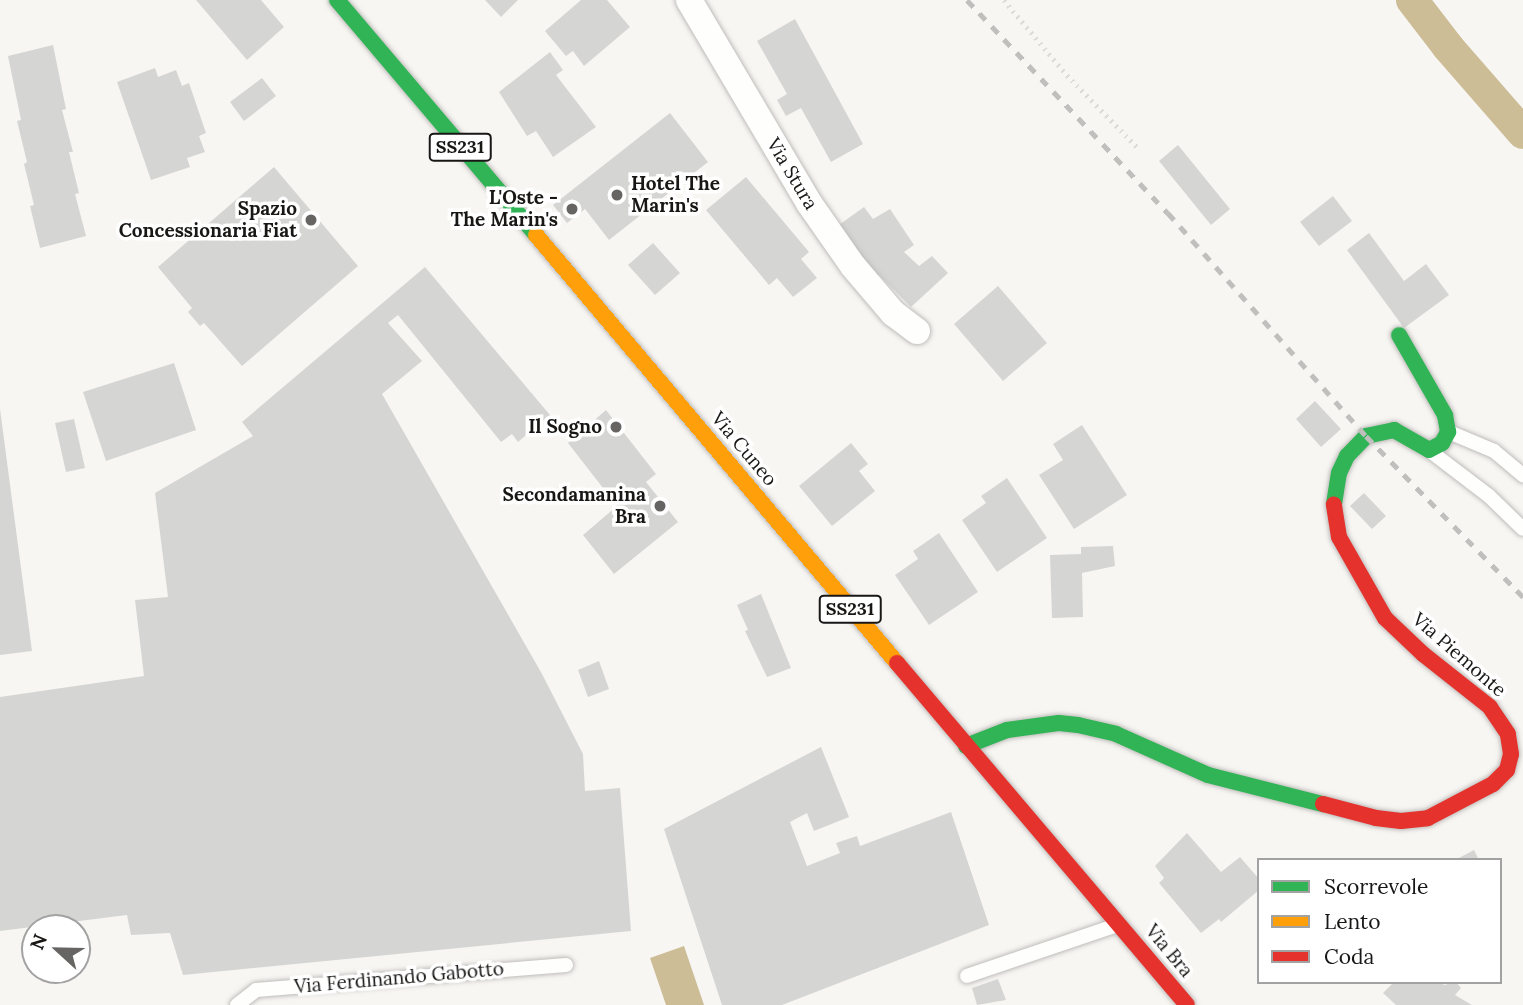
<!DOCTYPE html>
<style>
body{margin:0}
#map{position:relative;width:1523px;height:1005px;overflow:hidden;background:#f8f6f3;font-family:Lora,serif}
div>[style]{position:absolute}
.water>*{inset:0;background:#cdbd97}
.canal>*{height:32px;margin:-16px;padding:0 16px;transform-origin:16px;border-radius:16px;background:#cdbd97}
.building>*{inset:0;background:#d5d6d4}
.path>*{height:4.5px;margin-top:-2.25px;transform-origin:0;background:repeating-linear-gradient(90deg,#dbdbda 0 2px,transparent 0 7px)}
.roads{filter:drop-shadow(0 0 2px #bfbdbb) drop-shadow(0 0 2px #bfbdbb)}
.lane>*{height:14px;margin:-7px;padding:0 7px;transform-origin:7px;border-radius:7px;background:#fefefd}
.street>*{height:26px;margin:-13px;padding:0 13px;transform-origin:13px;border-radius:13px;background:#fefefd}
.fast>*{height:16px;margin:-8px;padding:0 8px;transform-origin:8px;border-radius:8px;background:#30b455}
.slow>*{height:16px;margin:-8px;padding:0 8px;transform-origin:8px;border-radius:8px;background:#ff9f0a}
.jam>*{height:16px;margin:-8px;padding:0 8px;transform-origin:8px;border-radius:8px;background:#e5322d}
.rail>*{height:5px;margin-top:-2.5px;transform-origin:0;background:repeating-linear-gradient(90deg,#c0bfbe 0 9px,transparent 0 18px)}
.dots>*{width:19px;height:19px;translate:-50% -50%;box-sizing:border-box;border:4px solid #fff;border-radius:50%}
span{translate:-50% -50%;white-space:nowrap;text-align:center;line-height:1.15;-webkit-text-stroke:7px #fff;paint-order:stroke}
.shield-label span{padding:2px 5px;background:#fff;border:2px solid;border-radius:5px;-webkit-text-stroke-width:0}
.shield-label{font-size:18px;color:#181716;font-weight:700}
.street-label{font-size:19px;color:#181716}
.poi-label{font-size:19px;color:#181716;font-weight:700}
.left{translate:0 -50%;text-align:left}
.right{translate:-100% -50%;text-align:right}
.legend{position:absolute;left:1257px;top:858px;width:245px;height:126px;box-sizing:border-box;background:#fff;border:2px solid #a3a2a2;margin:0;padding:9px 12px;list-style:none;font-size:21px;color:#181716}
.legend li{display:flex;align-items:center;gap:14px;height:35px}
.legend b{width:35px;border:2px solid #a3a2a2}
.north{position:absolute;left:21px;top:914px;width:70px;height:70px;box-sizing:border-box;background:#fff;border:2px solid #a3a2a2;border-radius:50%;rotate:292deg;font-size:19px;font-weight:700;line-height:28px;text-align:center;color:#181716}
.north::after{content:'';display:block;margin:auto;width:24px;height:32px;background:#666563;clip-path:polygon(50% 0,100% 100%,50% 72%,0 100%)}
</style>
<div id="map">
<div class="water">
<div style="clip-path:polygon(684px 946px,704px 1005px,666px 1005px,650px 958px)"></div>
</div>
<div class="canal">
<div style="left:1412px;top:0;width:59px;rotate:52.5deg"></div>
<div style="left:1448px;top:47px;width:114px;rotate:48.9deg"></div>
</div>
<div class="building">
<div style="clip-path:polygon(196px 0,261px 0,284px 27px,247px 60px)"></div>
<div style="clip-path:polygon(485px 0,518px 0,501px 17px)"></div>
<div style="clip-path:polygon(581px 0,607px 0,630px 27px,584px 66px,573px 51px,566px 56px,545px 31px)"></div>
<div style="clip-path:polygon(795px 19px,863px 144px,831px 162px,801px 108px,786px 116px,777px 100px,787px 94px,757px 41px)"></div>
<div style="clip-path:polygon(53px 45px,66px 109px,62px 110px,73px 152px,69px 152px,79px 193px,75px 194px,86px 236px,40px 248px,30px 206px,34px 205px,24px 164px,27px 162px,17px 121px,21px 120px,8px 56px)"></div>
<div style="clip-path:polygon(550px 52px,563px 70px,556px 75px,596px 127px,553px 157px,536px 131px,527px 136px,499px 92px)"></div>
<div style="clip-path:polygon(155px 68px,158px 77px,176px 70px,182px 86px,189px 83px,206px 133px,199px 136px,205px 152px,187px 158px,190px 167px,151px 180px,117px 82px)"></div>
<div style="clip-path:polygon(262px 78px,276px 96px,244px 121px,230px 102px)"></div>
<div style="clip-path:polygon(670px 113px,708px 162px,609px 240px,585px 209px,567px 223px,553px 205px)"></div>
<div style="clip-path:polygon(1178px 145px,1230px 209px,1211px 225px,1159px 161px)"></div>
<div style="clip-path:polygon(274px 167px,358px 266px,242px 366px,204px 323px,200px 326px,188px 312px,192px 308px,158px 267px)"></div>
<div style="clip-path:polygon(746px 177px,809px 252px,801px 259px,817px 278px,793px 297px,777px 278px,769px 285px,706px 210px)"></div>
<div style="clip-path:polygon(1333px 196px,1352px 221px,1319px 246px,1300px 222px)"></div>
<div style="clip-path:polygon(864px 207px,873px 219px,890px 209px,914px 245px,904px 252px,919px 266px,932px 256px,948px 273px,911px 307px,879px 275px,873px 279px,836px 227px)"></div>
<div style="clip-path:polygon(1369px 233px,1404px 281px,1426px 264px,1449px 295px,1404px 328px,1347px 250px)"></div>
<div style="clip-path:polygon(653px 243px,680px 273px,655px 295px,628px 265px)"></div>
<div style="clip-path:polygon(425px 267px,550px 415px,518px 442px,512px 434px,501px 442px,398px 315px,388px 323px,422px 361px,382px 394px,542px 674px,583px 754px,585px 791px,620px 788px,631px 931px,183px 975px,170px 933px,131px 935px,127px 915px,0 931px,0 697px,144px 676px,135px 600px,168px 597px,155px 493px,253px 436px,242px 422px)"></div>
<div style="clip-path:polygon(998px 286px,1047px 343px,1003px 381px,954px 324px)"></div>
<div style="clip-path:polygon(174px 363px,196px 430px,106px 461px,83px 392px)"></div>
<div style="clip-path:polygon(1315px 401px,1341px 429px,1321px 447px,1296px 419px)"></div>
<div style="clip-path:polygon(0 409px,32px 651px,0 655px)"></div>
<div style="clip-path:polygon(606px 410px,656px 474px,646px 482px,678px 522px,614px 574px,583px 535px,617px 506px,568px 443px)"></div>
<div style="clip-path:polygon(74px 419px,85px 468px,66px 472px,55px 423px)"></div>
<div style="clip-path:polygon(1082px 425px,1127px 495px,1074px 529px,1039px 475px,1063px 460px,1053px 444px)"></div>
<div style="clip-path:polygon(851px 443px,868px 464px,859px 471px,875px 491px,832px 526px,799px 486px)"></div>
<div style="clip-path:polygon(1007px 478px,1047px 538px,997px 572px,962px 520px,986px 503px,981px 496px)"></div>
<div style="clip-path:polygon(1364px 493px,1386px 516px,1372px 529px,1350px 506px)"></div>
<div style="clip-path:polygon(939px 533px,978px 592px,929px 625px,895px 575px,918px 559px,913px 551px)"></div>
<div style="clip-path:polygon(1113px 546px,1115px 566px,1082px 573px,1083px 617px,1052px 618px,1050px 555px,1081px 554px,1081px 547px)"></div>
<div style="clip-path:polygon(761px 594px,791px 668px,767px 677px,745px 631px,748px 630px,737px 605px)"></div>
<div style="clip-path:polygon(599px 661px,609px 689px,588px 697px,578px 670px)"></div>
<div style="clip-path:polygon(821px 747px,849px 817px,814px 831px,807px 813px,790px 822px,807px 866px,840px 853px,836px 843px,857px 836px,860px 846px,951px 812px,989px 925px,782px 1005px,722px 1005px,664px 829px)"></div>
<div style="clip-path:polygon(1187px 833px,1221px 872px,1240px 857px,1259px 879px,1259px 890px,1221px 922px,1219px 919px,1201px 933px,1159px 883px,1164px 878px,1155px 866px)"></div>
<div style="clip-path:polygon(1474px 850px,1479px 860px,1455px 860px)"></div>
<div style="clip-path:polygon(998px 979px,1006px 1000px,977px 1005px,972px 988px)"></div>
<div style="clip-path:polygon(1394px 982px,1441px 982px,1444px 985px,1456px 982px,1461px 988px,1455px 995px,1472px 1005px,1396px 1005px,1383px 993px)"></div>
</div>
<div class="path">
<div style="left:1004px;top:0;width:98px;rotate:50deg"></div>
<div style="left:1067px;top:75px;width:100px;rotate:45.8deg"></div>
</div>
<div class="roads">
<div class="lane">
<div style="left:1449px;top:432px;width:49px;rotate:22.9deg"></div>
<div style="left:1494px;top:451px;width:38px;rotate:40deg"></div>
<div style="left:1430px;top:451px;width:74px;rotate:37.3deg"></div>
<div style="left:1489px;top:496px;width:47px;rotate:44.1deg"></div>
<div style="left:967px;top:976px;width:156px;rotate:-18.7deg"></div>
<div style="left:237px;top:1005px;width:24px;rotate:-38deg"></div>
<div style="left:256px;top:990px;width:311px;rotate:-4.6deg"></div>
</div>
<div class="street">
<div style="left:689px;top:0;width:236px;rotate:59.4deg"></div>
<div style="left:809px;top:203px;width:77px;rotate:55.1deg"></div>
<div style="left:853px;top:266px;width:62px;rotate:49.6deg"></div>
<div style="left:893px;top:313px;width:30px;rotate:37deg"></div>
</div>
<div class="fast">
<div style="left:337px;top:0;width:308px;rotate:49.7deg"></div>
<div style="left:1334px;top:504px;width:31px;rotate:-81deg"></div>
<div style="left:1339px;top:473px;width:19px;rotate:-65deg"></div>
<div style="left:1347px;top:456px;width:28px;rotate:-46deg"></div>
<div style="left:1366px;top:436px;width:29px;rotate:-12deg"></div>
<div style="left:1394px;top:430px;width:40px;rotate:29.7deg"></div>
<div style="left:1429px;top:450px;width:15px;rotate:-28deg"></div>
<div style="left:1442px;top:443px;width:13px;rotate:-61deg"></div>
<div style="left:1448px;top:432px;width:17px;rotate:-100deg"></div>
<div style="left:1445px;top:415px;width:92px;rotate:-119.9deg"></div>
<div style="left:966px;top:746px;width:44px;rotate:-21.3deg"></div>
<div style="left:1007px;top:730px;width:52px;rotate:-7.7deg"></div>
<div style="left:1059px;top:723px;width:19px;rotate:6deg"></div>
<div style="left:1078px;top:725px;width:39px;rotate:13deg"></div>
<div style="left:1116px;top:734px;width:101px;rotate:24deg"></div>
<div style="left:1208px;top:775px;width:119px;rotate:14.2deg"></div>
</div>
<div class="slow">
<div style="left:536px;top:235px;width:560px;rotate:49.85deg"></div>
</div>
<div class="jam">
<div style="left:897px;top:663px;width:448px;rotate:49.7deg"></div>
<div style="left:1323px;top:804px;width:55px;rotate:14.8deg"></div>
<div style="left:1376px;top:818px;width:25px;rotate:7deg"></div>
<div style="left:1401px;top:821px;width:27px;rotate:-6deg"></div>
<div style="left:1428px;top:818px;width:73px;rotate:-27.6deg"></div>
<div style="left:1493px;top:784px;width:20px;rotate:-45deg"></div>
<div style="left:1507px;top:770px;width:16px;rotate:-76deg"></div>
<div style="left:1511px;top:754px;width:20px;rotate:-99deg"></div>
<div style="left:1508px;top:734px;width:32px;rotate:-124deg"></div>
<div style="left:1490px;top:707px;width:85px;rotate:-141.7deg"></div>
<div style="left:1423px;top:654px;width:52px;rotate:-136.5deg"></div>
<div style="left:1385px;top:618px;width:93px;rotate:-119.6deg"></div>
<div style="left:1339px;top:537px;width:33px;rotate:-99deg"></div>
</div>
</div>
<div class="rail">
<div style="left:967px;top:0;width:293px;rotate:46.7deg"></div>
<div style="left:1168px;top:213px;width:298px;rotate:48.4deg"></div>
<div style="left:1366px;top:436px;width:225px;rotate:45.7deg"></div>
</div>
<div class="dots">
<div style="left:617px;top:195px;background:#666563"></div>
<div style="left:572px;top:209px;background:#666563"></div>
<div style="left:311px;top:220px;background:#666563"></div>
<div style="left:616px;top:427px;background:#666563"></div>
<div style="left:660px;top:506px;background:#666563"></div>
</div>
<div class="shield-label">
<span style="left:460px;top:147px">SS231</span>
<span style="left:850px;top:609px">SS231</span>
</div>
<div class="street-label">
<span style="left:792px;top:174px;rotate:59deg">Via Stura</span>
<span style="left:744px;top:449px;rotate:50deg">Via Cuneo</span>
<span style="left:1459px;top:655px;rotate:41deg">Via Piemonte</span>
<span style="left:1169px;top:951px;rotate:50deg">Via Bra</span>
<span style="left:399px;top:978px;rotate:-5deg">Via Ferdinando Gabotto</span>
</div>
<div class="poi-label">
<span class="left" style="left:631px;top:195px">Hotel The<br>Marin's</span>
<span class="right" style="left:558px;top:209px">L'Oste -<br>The Marin's</span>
<span class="right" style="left:297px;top:220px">Spazio<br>Concessionaria Fiat</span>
<span class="right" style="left:602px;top:427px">Il Sogno</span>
<span class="right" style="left:646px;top:506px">Secondamanina<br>Bra</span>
</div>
<ul class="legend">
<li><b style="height:9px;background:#30b455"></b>Scorrevole</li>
<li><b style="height:9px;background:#ff9f0a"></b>Lento</li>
<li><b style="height:9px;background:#e5322d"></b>Coda</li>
</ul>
<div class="north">N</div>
</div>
